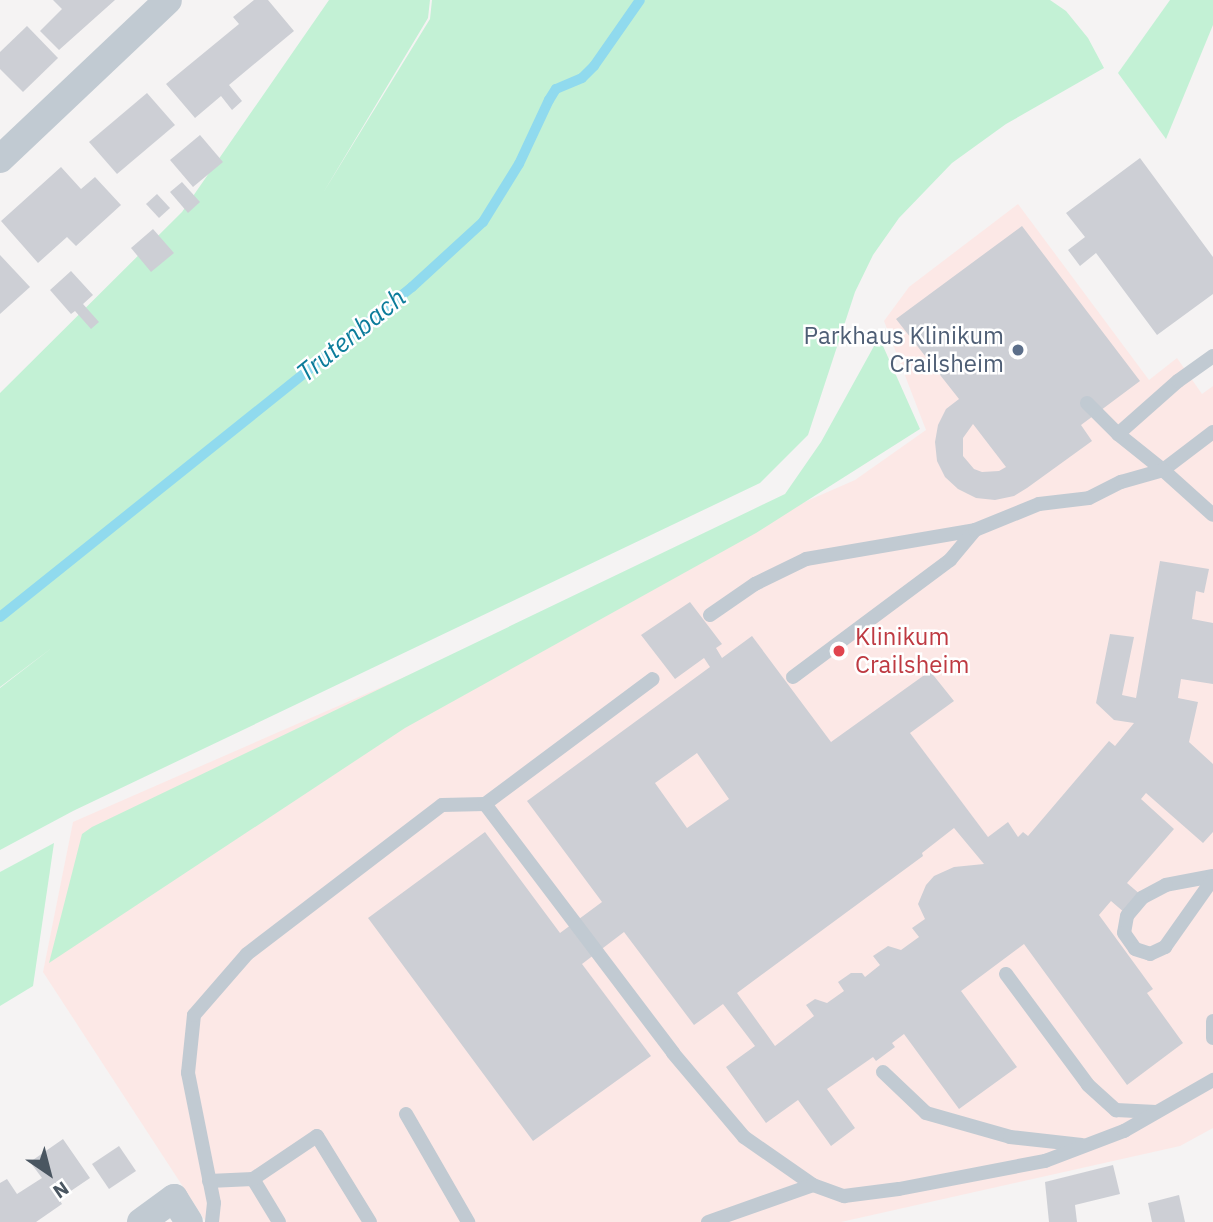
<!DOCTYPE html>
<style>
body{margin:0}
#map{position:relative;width:1213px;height:1222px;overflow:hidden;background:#f5f3f3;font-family:"IBM Plex Sans",sans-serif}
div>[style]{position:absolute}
.medical>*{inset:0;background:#fce8e6}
.green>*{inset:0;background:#c3f1d5}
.stream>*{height:10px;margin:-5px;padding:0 5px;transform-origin:5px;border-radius:5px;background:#90daee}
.building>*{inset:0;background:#cdcfd5}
.service>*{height:14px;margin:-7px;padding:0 7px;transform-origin:7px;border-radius:7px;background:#c1cad2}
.minor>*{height:28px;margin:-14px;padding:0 14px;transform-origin:14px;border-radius:14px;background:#c1cad2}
.dots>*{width:19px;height:19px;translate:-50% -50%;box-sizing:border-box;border:4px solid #fff;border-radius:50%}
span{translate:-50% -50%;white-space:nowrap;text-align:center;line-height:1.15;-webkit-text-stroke:5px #fff;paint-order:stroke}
.service-label{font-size:24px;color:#4e5e75}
.right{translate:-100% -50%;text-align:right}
.health-label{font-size:24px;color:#be3a42}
.left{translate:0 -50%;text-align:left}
.water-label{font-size:26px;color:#0c7c9b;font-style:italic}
.north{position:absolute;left:14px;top:1138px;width:70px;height:70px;-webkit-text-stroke:5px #fff;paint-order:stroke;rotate:145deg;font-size:19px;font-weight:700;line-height:28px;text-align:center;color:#4a5661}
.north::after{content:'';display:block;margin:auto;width:24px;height:32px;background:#4a5661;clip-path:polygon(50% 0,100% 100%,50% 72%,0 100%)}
</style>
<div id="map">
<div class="medical">
<div style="clip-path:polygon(1018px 204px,1149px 380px,1177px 358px,1202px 394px,1213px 386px,1213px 1128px,1180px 1146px,841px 1222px,206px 1222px,43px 972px,73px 822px,855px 480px,926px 430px,884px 321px,909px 287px)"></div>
</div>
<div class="green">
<div style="clip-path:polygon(329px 0,430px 0,428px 18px,323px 193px,430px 19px,432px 0,1050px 0,1066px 11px,1088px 38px,1104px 68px,1006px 124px,952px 163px,899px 218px,873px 255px,855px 292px,808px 435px,760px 483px,73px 811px,0 850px,0 688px,53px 647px,0 687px,0 393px,182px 212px)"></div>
<div style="clip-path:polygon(1170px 0,1213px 0,1213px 25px,1166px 139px,1118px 73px)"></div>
<div style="clip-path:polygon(879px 337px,920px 429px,756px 533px,405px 728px,49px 963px,82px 834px,92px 827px,785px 494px,821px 442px)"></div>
<div style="clip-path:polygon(54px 843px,33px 986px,0 1006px,0 872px)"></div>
</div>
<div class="stream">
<div style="left:0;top:617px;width:528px;rotate:-38.69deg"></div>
<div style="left:412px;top:287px;width:96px;rotate:-42.5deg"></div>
<div style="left:483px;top:222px;width:68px;rotate:-58.2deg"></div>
<div style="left:519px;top:164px;width:71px;rotate:-64.9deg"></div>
<div style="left:549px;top:100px;width:13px;rotate:-58deg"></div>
<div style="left:556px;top:89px;width:28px;rotate:-23deg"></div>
<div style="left:582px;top:78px;width:17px;rotate:-45deg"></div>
<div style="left:594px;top:66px;width:80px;rotate:-55.1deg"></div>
</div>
<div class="building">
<div style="clip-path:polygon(53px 0,115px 0,59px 50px,40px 31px,62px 9px)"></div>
<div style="clip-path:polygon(254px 0,268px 0,294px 31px,229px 85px,242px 101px,232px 110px,221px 96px,195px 118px,166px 84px,239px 24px,233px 17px)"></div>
<div style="clip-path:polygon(27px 26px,58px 58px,23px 92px,0 69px,0 52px)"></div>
<div style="clip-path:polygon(147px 93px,175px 125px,117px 174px,89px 142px)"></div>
<div style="clip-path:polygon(200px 135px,223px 162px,193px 187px,170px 160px)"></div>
<div style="clip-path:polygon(1140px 158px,1213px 257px,1213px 294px,1157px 335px,1096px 253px,1080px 266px,1068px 250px,1085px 237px,1066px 213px)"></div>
<div style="clip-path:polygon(61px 167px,81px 189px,95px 177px,121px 205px,76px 246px,67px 237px,38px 263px,1px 221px)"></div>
<div style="clip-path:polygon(182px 182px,200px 202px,188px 213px,170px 192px)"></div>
<div style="clip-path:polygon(157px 194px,170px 208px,159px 218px,146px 204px)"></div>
<div style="clip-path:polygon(evenodd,1022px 226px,1140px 381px,1081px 425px,1092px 441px,1027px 488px,1014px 496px,995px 500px,976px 498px,958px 489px,945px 477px,937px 461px,935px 442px,938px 425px,946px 409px,959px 399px,896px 319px,1022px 226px,973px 424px,1006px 467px,999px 471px,982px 472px,974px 469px,963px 456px,963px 438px,973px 424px)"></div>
<div style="clip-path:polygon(153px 229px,174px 253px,151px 272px,131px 248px)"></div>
<div style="clip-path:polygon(0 255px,30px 287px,0 314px)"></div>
<div style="clip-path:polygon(71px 271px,93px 295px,83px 304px,99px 322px,91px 329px,75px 311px,71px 314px,50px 290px)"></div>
<div style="clip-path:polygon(evenodd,1160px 561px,1209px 569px,1204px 593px,1196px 591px,1192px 619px,1213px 623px,1213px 684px,1181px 679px,1178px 698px,1198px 702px,1189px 742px,1213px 764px,1213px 832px,1203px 843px,1146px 793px,1141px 799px,1174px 829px,1127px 883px,1141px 895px,1125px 913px,1111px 901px,1099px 915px,1153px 989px,1147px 993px,1183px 1043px,1127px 1085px,1024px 944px,961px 991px,1017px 1067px,959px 1109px,904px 1034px,892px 1043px,895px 1047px,876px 1061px,873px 1057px,827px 1089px,855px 1128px,831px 1146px,798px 1100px,766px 1123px,726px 1067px,755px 1046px,723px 1004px,694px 1025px,624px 932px,582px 964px,651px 1056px,533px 1141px,368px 918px,485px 832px,560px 933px,602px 902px,527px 801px,710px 667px,704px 658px,675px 679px,641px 635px,690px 602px,722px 644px,716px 648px,722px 658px,752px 636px,831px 742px,930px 671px,954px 701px,910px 733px,988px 837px,1008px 822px,1018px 837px,1023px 832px,1028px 836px,1109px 741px,1115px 746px,1134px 723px,1114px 720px,1096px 703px,1110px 634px,1134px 637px,1122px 695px,1136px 698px,1160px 561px,697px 753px,729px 799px,687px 828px,655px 783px,697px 753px,1160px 561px,954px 828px,984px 864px,954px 867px,934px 876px,926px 885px,918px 904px,925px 919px,912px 928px,919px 937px,901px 950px,888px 946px,873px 956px,880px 965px,865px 977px,862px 973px,851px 973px,838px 982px,844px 991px,827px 1003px,815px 999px,806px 1005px,814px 1016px,775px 1046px,737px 993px,923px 856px,922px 853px,954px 828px)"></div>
<div style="clip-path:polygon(63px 1139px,90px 1178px,59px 1199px,62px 1204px,36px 1222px,0 1222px,0 1183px,7px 1179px,17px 1194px,42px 1178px,30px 1162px)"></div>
<div style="clip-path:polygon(119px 1146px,136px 1171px,109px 1189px,92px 1164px)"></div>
<div style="clip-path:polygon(1113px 1165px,1120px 1194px,1075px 1205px,1077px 1222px,1049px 1222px,1045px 1182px)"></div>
<div style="clip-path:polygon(1179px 1195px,1185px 1222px,1152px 1222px,1148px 1203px)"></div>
</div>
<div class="service">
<div style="left:1087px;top:403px;width:44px;rotate:45deg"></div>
<div style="left:1118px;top:434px;width:58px;rotate:38.7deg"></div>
<div style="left:1163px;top:470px;width:63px;rotate:-37.2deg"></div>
<div style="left:1118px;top:434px;width:80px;rotate:-41.5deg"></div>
<div style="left:1178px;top:381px;width:43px;rotate:-35.5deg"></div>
<div style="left:710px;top:615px;width:55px;rotate:-34.6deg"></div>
<div style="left:755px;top:584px;width:57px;rotate:-26.1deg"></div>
<div style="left:806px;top:559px;width:171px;rotate:-9.7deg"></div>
<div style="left:793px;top:677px;width:196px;rotate:-36.7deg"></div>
<div style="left:950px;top:560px;width:39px;rotate:-50deg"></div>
<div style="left:975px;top:530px;width:69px;rotate:-22.1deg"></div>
<div style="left:1039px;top:504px;width:50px;rotate:-6.8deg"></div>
<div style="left:1089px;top:498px;width:36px;rotate:-27deg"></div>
<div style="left:1121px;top:482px;width:44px;rotate:-15.9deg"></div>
<div style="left:1163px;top:470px;width:67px;rotate:42deg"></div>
<div style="left:485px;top:804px;width:312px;rotate:52.9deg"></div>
<div style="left:673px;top:1053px;width:110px;rotate:49.8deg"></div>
<div style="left:744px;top:1137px;width:84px;rotate:34.8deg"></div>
<div style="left:1213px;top:876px;width:48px;rotate:169.2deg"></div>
<div style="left:1166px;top:885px;width:27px;rotate:152deg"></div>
<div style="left:1142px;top:898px;width:23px;rotate:130deg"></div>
<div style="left:1127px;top:916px;width:17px;rotate:100deg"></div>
<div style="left:1124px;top:933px;width:19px;rotate:55deg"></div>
<div style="left:1135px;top:949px;width:16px;rotate:18deg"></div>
<div style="left:1150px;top:954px;width:17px;rotate:-25deg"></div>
<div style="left:1165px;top:947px;width:83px;rotate:-54.8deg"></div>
<div style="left:1006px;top:974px;width:138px;rotate:53.5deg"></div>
<div style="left:1088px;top:1085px;width:38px;rotate:42deg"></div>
<div style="left:1116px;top:1110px;width:40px;rotate:2.9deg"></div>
<div style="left:1213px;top:1021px;width:17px;rotate:90deg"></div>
<div style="left:883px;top:1072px;width:59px;rotate:43.6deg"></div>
<div style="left:926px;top:1113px;width:87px;rotate:15.9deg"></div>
<div style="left:1010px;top:1137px;width:72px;rotate:6.3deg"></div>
<div style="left:406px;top:1114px;width:125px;rotate:60.1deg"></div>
<div style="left:253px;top:1179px;width:50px;rotate:58.8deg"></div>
<div style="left:209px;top:1181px;width:44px;rotate:-2.6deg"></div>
<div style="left:253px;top:1179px;width:77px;rotate:-33.9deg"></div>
<div style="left:317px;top:1136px;width:101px;rotate:58.4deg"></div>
<div style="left:212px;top:1222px;width:19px;rotate:-84deg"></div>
<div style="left:214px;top:1203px;width:133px;rotate:-101.3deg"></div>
<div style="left:188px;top:1073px;width:58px;rotate:-84.1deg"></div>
<div style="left:194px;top:1015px;width:81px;rotate:-49deg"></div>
<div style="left:247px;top:954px;width:245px;rotate:-37.4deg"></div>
<div style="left:442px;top:805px;width:43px;rotate:-1.3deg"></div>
<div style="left:485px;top:804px;width:209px;rotate:-36.7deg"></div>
<div style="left:708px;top:1222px;width:111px;rotate:-19.4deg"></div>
<div style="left:813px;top:1185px;width:33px;rotate:20deg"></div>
<div style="left:844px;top:1196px;width:55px;rotate:-7.3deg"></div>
<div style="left:899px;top:1189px;width:149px;rotate:-10.9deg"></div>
<div style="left:1045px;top:1161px;width:85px;rotate:-20.8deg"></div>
<div style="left:1124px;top:1131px;width:103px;rotate:-29.8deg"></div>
</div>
<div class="minor">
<div style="left:0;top:159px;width:231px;rotate:-43.4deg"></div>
<div style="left:141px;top:1222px;width:41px;rotate:-36deg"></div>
<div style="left:174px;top:1198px;width:28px;rotate:58deg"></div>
</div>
<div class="dots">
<div style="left:1018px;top:350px;background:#5c6f8a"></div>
<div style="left:839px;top:651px;background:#e0444e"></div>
</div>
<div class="service-label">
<span class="right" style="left:1004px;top:350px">Parkhaus Klinikum<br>Crailsheim</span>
</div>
<div class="health-label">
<span class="left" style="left:855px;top:651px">Klinikum<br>Crailsheim</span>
</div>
<div class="water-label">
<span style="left:351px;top:335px;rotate:-39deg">Trutenbach</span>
</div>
<div class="north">N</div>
</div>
